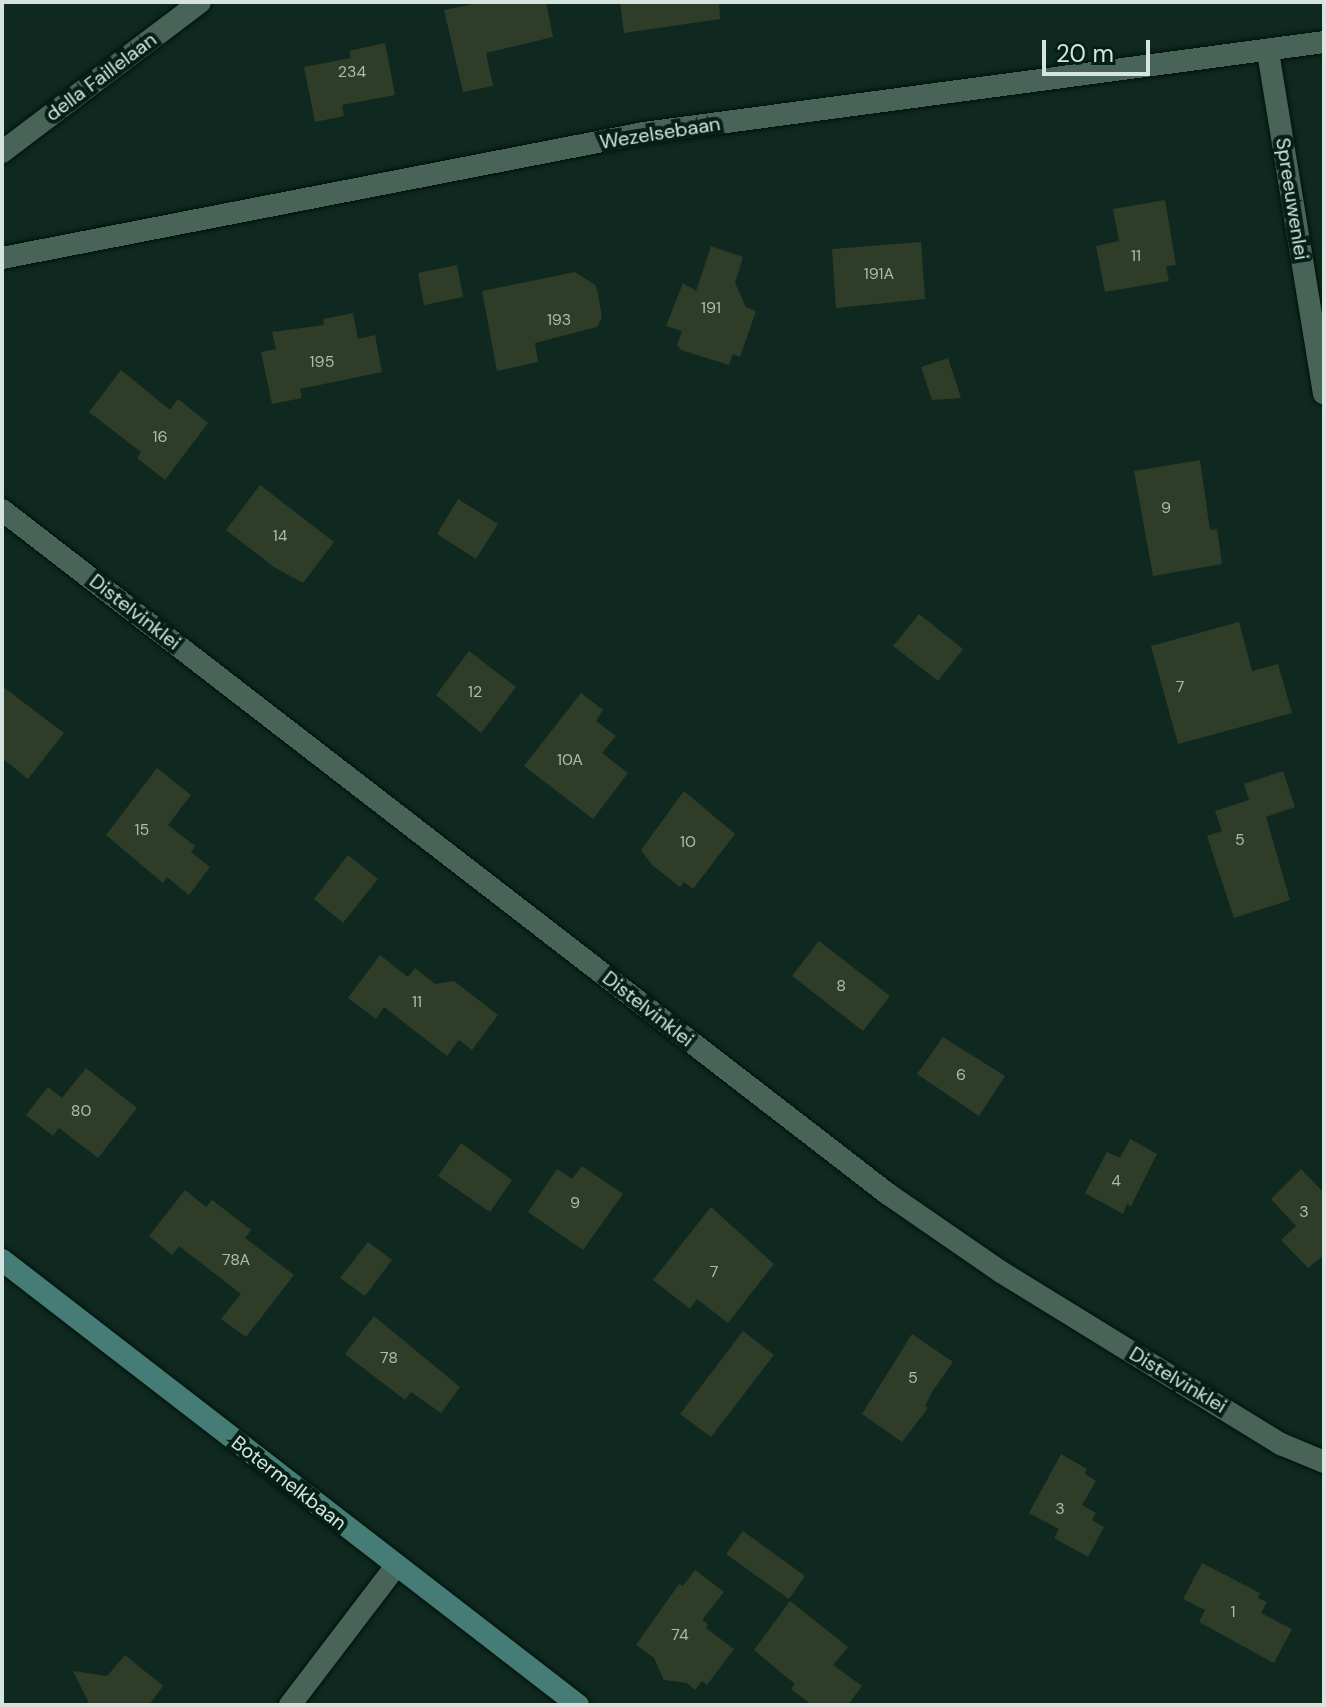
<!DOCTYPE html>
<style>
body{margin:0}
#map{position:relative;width:1326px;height:1707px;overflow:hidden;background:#0f2920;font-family:"DM Sans",sans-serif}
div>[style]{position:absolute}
.building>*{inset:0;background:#2f3c28}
.roads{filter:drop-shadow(0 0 2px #001109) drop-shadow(0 0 2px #001109)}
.minor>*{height:22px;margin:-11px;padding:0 11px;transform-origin:11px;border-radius:11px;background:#486458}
.tertiary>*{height:22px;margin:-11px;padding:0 11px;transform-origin:11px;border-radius:11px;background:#486458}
.secondary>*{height:22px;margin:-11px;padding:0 11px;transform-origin:11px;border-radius:11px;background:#457c75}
span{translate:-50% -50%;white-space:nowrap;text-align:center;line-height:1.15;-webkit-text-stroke:8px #051f16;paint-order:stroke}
.number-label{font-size:16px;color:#acbab0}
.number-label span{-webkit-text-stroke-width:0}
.street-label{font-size:20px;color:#d5e4de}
.frame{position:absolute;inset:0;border:4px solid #d5e4de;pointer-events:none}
.scale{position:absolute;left:1042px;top:40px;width:108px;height:36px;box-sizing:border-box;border:4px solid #d5e4de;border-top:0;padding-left:10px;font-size:24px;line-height:28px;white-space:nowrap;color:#d5e4de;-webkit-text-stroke:6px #051f16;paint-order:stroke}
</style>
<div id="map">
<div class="building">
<div style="clip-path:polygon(483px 2px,546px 2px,553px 37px,486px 53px,493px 86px,463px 92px,444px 10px)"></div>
<div style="clip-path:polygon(620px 2px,719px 2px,720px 19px,624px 33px)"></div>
<div style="clip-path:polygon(385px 43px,395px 95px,342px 105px,344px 116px,315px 122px,304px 67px,351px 58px,349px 51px)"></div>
<div style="clip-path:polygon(1165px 200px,1176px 265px,1166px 266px,1169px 281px,1105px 292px,1096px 246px,1119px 241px,1113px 209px)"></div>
<div style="clip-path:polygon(921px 242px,925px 299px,836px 308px,832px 249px)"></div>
<div style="clip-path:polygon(711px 246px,743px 257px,735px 283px,746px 307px,756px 311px,740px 357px,733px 354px,729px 365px,681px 350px,677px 345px,682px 331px,666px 326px,683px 283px,696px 291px)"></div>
<div style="clip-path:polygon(457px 265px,463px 297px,424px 305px,418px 273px)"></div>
<div style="clip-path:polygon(575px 272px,595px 285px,598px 293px,602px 318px,597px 327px,535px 343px,538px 362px,497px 371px,482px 291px)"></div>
<div style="clip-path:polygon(353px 313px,358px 339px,375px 335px,382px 372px,300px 389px,302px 398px,272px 404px,261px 352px,276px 349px,272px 332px,324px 325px,323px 319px)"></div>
<div style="clip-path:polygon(948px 358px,961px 398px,932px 400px,921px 367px)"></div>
<div style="clip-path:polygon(121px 370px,170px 410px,178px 399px,208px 423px,165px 480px,137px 458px,141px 452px,89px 412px)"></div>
<div style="clip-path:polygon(1200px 460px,1210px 530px,1217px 529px,1222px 564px,1153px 576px,1134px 471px)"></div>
<div style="clip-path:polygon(260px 485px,334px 542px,303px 583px,274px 567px,226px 530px)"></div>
<div style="clip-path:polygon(458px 499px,498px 524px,476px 559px,437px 534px)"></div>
<div style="clip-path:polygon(919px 614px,963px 649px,938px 681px,893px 646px)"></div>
<div style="clip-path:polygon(1239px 622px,1252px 671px,1278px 664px,1292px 713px,1178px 744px,1151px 646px)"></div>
<div style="clip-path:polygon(469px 651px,516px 687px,481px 733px,436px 695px)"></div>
<div style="clip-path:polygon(2px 686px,64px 733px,28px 779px,2px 758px)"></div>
<div style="clip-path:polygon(581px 693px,603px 710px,596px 721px,616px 736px,602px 753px,628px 773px,593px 819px,524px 766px)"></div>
<div style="clip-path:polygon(157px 768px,191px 795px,168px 825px,195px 846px,191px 852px,210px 867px,189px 895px,167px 877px,163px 883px,106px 835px)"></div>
<div style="clip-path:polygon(1283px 771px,1295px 807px,1266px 817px,1290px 900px,1234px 918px,1207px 836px,1222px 831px,1215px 811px,1249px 800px,1244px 784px)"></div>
<div style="clip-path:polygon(684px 791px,735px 834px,693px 889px,684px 882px,680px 887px,652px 865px,641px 850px)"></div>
<div style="clip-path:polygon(348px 855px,378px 879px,343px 923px,314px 899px)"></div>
<div style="clip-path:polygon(819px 941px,890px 996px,863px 1031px,792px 976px)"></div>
<div style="clip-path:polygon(380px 955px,408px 977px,415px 968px,435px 984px,454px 981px,498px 1015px,472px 1050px,459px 1040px,447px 1056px,384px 1007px,376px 1019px,348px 998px)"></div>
<div style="clip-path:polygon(943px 1037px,1005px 1076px,979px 1116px,917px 1074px)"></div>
<div style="clip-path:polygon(86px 1068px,137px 1108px,98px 1158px,59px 1128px,53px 1136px,26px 1115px,48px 1087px,62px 1098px)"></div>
<div style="clip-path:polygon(1130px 1139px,1157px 1154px,1131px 1206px,1127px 1204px,1123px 1214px,1085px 1193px,1107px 1152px,1120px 1158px)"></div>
<div style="clip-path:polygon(461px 1143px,512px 1180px,490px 1212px,438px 1176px)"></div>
<div style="clip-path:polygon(582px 1166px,623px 1194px,583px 1250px,528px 1212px,557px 1169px,572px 1179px)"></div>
<div style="clip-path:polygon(1301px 1169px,1324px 1193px,1324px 1255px,1308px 1268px,1281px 1240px,1296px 1226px,1271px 1199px)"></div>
<div style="clip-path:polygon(185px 1190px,206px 1207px,212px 1200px,251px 1230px,245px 1238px,294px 1275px,246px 1337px,221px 1319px,241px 1294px,179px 1246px,172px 1255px,149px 1236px)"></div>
<div style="clip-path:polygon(711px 1207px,774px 1264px,728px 1323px,697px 1299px,690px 1309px,653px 1280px)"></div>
<div style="clip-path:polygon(368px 1242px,392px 1260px,365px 1296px,340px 1278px)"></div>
<div style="clip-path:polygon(374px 1316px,460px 1387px,441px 1413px,411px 1392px,405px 1400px,345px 1354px)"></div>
<div style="clip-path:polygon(743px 1331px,774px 1355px,711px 1437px,680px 1414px)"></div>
<div style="clip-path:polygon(912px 1334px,953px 1362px,932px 1392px,925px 1406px,928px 1408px,902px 1442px,862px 1414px)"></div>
<div style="clip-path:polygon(1061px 1454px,1087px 1469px,1085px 1474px,1096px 1481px,1082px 1505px,1096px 1513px,1092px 1520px,1104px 1527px,1088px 1557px,1054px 1538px,1059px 1529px,1029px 1513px)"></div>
<div style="clip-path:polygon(743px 1531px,805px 1576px,789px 1599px,726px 1554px)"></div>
<div style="clip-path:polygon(1202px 1563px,1260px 1593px,1258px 1598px,1267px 1602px,1261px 1613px,1292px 1629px,1274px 1663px,1199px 1622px,1205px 1610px,1183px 1599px)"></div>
<div style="clip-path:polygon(695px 1570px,724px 1592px,702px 1620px,708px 1624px,706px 1628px,734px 1649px,707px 1685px,702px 1681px,695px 1690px,687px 1683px,664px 1680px,654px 1658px,636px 1645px,679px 1584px,683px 1586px)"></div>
<div style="clip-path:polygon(790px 1601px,848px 1647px,833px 1665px,862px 1686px,848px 1705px,812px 1705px,791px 1689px,795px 1684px,754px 1650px)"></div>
<div style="clip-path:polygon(125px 1655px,163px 1686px,149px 1705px,90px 1705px,73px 1671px,107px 1676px)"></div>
</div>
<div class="roads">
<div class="minor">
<div style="left:1268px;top:52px;width:346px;rotate:80.7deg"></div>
<div style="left:2px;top:152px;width:248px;rotate:-37.1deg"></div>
<div style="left:2px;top:510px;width:1119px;rotate:37.67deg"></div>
<div style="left:888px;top:1194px;width:137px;rotate:34.6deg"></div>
<div style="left:1001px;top:1272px;width:329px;rotate:31.6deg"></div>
<div style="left:1281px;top:1444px;width:47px;rotate:22.7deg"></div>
<div style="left:290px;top:1705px;width:175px;rotate:-52.7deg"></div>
</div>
<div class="tertiary">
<div style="left:2px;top:258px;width:654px;rotate:-11.02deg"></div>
<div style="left:644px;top:133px;width:686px;rotate:-7.62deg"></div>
</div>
<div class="secondary">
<div style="left:2px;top:1260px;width:728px;rotate:37.69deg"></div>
</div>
</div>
<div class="number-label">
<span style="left:352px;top:72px">234</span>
<span style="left:1136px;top:256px">11</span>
<span style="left:879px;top:274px">191A</span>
<span style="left:711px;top:308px">191</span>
<span style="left:559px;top:320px">193</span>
<span style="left:322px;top:362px">195</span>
<span style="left:160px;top:437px">16</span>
<span style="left:1166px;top:508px">9</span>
<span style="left:280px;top:536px">14</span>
<span style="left:1180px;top:687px">7</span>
<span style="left:475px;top:692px">12</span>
<span style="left:570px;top:760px">10A</span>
<span style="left:142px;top:830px">15</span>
<span style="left:1240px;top:840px">5</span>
<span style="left:688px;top:842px">10</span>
<span style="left:841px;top:986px">8</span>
<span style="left:417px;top:1002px">11</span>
<span style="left:961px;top:1075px">6</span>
<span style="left:81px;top:1111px">80</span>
<span style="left:1116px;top:1181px">4</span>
<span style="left:575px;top:1203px">9</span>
<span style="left:1304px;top:1212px">3</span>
<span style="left:236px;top:1260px">78A</span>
<span style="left:714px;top:1272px">7</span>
<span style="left:389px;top:1358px">78</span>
<span style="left:913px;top:1378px">5</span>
<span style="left:1060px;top:1509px">3</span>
<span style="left:1233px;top:1612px">1</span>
<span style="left:680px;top:1635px">74</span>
</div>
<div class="street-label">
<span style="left:101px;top:77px;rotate:-37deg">della Faillelaan</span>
<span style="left:660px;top:133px;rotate:-9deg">Wezelsebaan</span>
<span style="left:1292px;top:199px;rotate:81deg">Spreeuwenlei</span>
<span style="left:135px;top:612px;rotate:38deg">Distelvinklei</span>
<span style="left:648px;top:1009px;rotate:38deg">Distelvinklei</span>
<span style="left:1178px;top:1380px;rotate:31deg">Distelvinklei</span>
<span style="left:289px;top:1483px;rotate:38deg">Botermelkbaan</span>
</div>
<div class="frame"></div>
<div class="scale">20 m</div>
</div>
